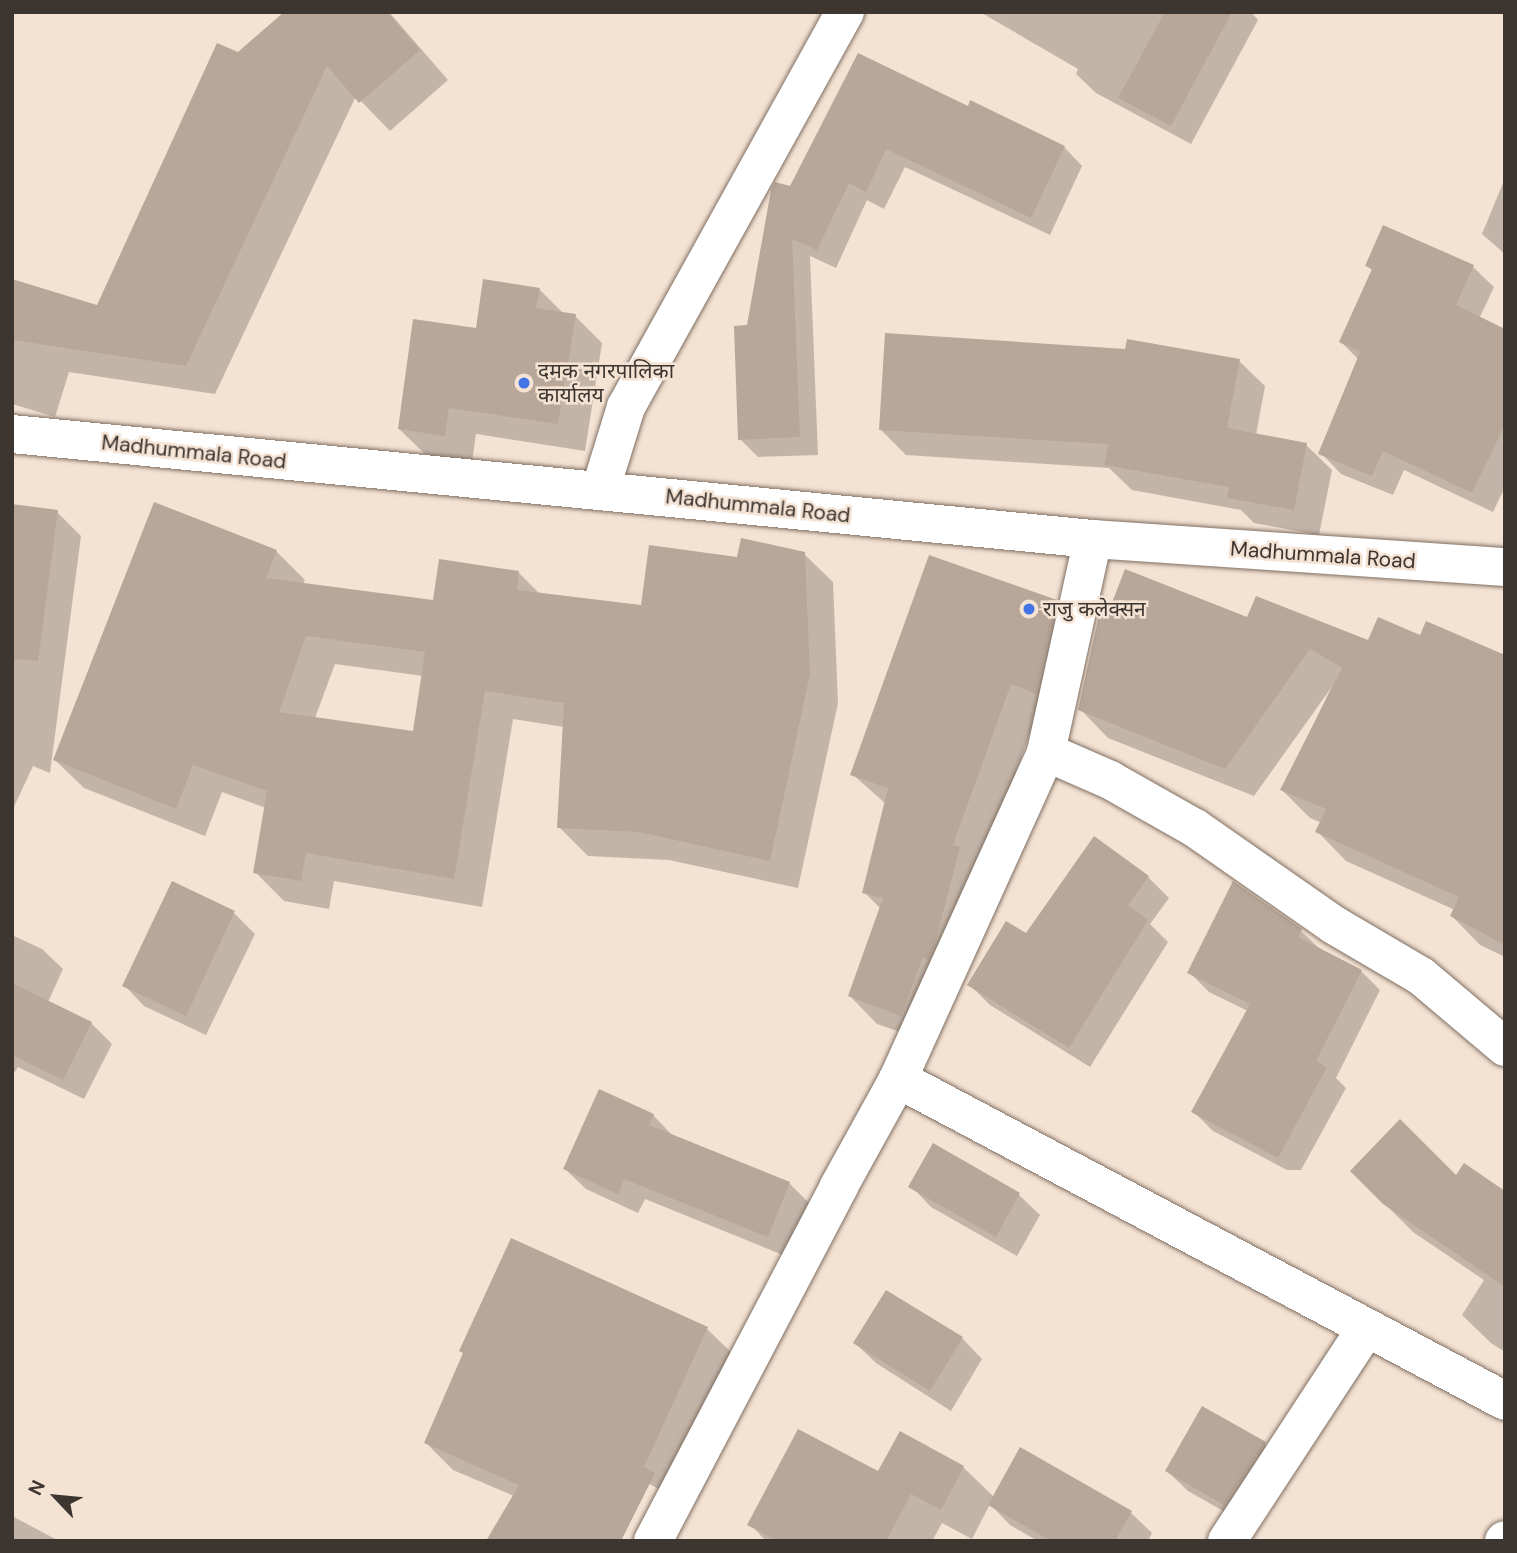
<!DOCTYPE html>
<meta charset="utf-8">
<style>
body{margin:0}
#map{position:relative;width:1517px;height:1553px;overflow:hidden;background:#f4e2d3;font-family:"DM Sans","Noto Sans Devanagari",sans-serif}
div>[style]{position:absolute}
.shadow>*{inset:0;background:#0003}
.building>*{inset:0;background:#b8a799}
.roads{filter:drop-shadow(0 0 2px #7f6f62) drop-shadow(0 0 2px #7f6f62)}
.minor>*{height:38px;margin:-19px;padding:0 19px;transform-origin:19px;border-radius:19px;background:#fff}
.tertiary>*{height:38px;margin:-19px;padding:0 19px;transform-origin:19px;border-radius:19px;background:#fff}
.dots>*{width:19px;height:19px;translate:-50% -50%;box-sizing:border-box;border:4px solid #f4e2d3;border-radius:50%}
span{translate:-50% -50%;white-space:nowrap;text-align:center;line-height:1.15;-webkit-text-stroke:5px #f4e2d3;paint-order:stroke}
.poi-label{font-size:21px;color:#3c3530}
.left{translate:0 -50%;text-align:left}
.street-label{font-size:21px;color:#3c3530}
.frame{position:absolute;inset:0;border:14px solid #3c3530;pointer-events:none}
.north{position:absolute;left:21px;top:1462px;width:70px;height:70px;-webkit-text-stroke:5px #f4e2d3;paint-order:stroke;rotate:296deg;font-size:19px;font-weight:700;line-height:28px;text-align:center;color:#3c3530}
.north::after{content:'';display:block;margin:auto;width:24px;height:32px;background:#3c3530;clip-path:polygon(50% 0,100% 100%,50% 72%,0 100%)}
</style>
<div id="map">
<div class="shadow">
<div style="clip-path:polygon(286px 12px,389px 12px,448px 80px,390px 131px,356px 96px,215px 394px,69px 372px,55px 417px,12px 404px,12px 281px,98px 307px,238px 54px)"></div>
<div style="clip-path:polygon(980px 12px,1251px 12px,1258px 20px,1191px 144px,1096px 93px,1076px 74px,1078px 69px)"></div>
<div style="clip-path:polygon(968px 108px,1064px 147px,1082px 166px,1050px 235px,905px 167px,884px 209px,867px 200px,836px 268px,810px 256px,818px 455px,758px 457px,740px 439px,748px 327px,791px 188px)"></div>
<div style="clip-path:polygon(1505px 178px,1505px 254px,1482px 234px)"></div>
<div style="clip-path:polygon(1367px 266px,1473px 267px,1494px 287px,1479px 319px,1505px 331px,1505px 487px,1493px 512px,1404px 470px,1393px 495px,1341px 474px,1321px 453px,1359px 360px,1341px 342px,1373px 271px)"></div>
<div style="clip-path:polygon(539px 289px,564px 314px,575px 316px,602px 343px,585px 451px,476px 434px,472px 462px,427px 456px,399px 429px,477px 330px)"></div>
<div style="clip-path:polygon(1239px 361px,1265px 386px,1256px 435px,1306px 445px,1332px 470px,1319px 535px,1254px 523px,1241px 510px,1132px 490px,1109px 468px,906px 455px,880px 429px)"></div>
<div style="clip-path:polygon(12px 506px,57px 512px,81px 536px,50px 773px,33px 766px,12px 811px)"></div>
<div style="clip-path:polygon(evenodd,276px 551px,305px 580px,303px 584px,435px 602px,519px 573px,541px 595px,642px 607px,738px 559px,804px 554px,833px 582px,838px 703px,798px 888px,669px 860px,588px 856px,559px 827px,564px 727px,513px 719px,482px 907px,334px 881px,329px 909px,284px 901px,255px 872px,266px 808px,222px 792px,205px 836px,84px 788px,55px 760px,276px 551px,335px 664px,423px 676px,415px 733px,315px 718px,335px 664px)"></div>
<div style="clip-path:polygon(1056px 602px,1084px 629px,1038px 710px,981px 870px,929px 1042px,877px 1024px,850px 996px,881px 909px,864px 892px,886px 804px,852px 774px)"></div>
<div style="clip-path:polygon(1248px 619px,1369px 643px,1421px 637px,1505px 657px,1505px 957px,1480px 945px,1452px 916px,1455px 910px,1346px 861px,1318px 832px,1322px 823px,1310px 818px,1282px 790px,1331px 688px,1254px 796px,1108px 738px,1080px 709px,1107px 620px)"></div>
<div style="clip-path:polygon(1148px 877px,1169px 898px,1150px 924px,1168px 942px,1090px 1067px,990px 1005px,969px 984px,1026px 935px)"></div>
<div style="clip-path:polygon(172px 884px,234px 913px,255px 934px,206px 1035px,144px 1006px,124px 985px)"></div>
<div style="clip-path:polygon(1301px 931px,1321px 950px,1361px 971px,1380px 990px,1336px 1078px,1346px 1088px,1301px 1170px,1287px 1170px,1213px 1131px,1193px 1111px,1248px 1011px,1209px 992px,1189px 972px)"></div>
<div style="clip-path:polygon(12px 935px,42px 949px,63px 969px,48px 1002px,91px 1023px,112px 1044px,84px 1099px,18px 1067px,12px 1076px)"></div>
<div style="clip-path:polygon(653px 1115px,673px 1136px,789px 1183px,810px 1204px,788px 1257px,645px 1199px,638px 1213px,586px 1189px,565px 1169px)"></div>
<div style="clip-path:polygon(934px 1146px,1019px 1195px,1040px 1215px,1017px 1256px,931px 1207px,911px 1186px)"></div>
<div style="clip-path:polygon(1352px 1171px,1457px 1178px,1505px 1193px,1505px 1352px,1491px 1343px,1462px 1315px,1484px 1280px,1413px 1232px)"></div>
<div style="clip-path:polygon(707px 1329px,734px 1355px,670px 1495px,549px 1430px,620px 1541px,453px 1470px,426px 1443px)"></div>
<div style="clip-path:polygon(962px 1338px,982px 1359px,951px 1411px,876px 1363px,855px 1343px)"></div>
<div style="clip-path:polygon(1264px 1443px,1285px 1464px,1246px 1524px,1188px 1491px,1167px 1471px)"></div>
<div style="clip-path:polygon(1021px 1450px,1131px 1513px,1152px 1533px,1148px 1541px,1038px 1541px,1010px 1525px,990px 1504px,972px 1539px,942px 1523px,932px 1541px,766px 1541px,750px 1524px,879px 1474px,963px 1467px,994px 1497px)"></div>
<div style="clip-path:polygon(12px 1516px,59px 1541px,12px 1541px)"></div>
</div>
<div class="building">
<div style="clip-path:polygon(284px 12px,387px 12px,420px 50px,359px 103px,327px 66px,186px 366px,12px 340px,12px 279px,97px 305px,217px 43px,238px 52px)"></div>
<div style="clip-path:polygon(1165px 12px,1232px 12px,1171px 126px,1118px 98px)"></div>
<div style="clip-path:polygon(858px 53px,968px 106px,970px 100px,1065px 146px,1031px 218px,886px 149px,866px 192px,849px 183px,817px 250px,792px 239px,800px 437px,738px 440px,734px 326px,747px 325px,771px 190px,775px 182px,790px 186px)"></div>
<div style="clip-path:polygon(1383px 225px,1474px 265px,1456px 305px,1505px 329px,1505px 424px,1472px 493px,1383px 451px,1372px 476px,1318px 454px,1360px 352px,1339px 342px,1372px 269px,1365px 266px)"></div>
<div style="clip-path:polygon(483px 279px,540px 288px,536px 308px,576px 314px,558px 424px,449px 408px,445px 436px,398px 429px,413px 319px,476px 328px)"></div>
<div style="clip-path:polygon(885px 333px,1125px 349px,1127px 339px,1240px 359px,1227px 428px,1307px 443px,1294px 510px,1227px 498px,1229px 487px,1104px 465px,1108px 444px,879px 430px)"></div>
<div style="clip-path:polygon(evenodd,154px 502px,277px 550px,266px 578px,433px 600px,439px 559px,519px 571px,517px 590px,641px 605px,649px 545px,737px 557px,741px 538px,805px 552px,810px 674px,770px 861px,639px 832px,557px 828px,564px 703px,485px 691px,454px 879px,306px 853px,301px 881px,253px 873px,267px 791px,193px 765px,176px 809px,53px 760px,154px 502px,306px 636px,425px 652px,413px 731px,279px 712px,306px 636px)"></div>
<div style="clip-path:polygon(12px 504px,58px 510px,38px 661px,12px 659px)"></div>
<div style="clip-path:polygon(929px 555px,1057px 600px,1036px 694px,1011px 684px,953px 845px,960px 847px,934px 947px,928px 960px,923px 957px,901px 1016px,848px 996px,883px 898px,862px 893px,888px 788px,850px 775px)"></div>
<div style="clip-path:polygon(1125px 569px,1247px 617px,1256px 596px,1368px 640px,1378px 617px,1420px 635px,1426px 621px,1505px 655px,1505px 945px,1450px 916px,1459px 897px,1315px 832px,1326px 809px,1280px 790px,1342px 668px,1310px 649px,1225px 769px,1078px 710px,1099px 615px,1106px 618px)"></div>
<div style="clip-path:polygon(1094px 836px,1149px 876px,1128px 905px,1148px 920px,1069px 1048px,967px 985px,1006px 921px,1026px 933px)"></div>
<div style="clip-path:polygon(172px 881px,235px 911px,186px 1016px,122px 986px)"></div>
<div style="clip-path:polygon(1233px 881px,1302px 929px,1298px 937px,1362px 970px,1316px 1061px,1327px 1067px,1278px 1158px,1191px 1112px,1250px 1004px,1187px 973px)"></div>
<div style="clip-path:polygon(12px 983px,92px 1022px,63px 1080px,12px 1055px)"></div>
<div style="clip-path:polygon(599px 1089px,654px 1114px,649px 1125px,790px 1182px,768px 1237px,624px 1179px,618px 1194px,563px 1169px)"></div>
<div style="clip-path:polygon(1400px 1119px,1456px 1175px,1464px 1163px,1505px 1191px,1505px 1287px,1383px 1204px,1350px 1171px)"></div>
<div style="clip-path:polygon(933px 1143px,1020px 1193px,996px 1237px,908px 1187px)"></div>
<div style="clip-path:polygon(511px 1238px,708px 1327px,644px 1467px,655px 1473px,621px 1541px,486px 1541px,519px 1485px,424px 1443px,463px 1353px,459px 1351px)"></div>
<div style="clip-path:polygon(886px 1290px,963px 1337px,930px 1391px,853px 1343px)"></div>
<div style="clip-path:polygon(1202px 1406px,1266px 1442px,1224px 1505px,1165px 1471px)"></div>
<div style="clip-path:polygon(798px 1429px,878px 1471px,900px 1431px,964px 1466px,941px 1510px,911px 1494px,886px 1541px,778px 1541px,747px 1525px)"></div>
<div style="clip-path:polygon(1020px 1447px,1132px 1511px,1115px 1541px,1051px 1541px,988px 1505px)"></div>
</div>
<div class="roads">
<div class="minor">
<div style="left:600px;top:491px;width:88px;rotate:-72.8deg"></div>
<div style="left:626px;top:407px;width:452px;rotate:-61deg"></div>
<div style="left:1046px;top:752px;width:70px;rotate:23.6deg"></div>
<div style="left:1110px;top:780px;width:98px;rotate:29.5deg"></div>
<div style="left:1195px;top:828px;width:169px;rotate:34.9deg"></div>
<div style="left:1334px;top:925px;width:101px;rotate:30.4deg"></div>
<div style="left:1421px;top:976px;width:110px;rotate:40.2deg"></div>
<div style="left:898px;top:1079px;width:687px;rotate:27.94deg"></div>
<div style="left:653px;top:1541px;width:401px;rotate:-62.3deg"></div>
<div style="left:839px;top:1186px;width:122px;rotate:-61.1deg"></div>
<div style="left:898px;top:1079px;width:359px;rotate:-65.6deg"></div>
<div style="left:1046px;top:752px;width:218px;rotate:-77.6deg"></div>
<div style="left:1227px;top:1541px;width:252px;rotate:-56.8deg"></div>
<div style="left:1504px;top:1541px;width:1px;rotate:-45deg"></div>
</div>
<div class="tertiary">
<div style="left:12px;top:434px;width:1086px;rotate:5.55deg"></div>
<div style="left:1093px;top:539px;width:413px;rotate:3.9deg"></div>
</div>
</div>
<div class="dots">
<div style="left:524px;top:383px;background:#4274e5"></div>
<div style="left:1029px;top:609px;background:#4274e5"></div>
</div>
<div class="poi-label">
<span class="left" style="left:538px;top:383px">दमक नगरपालिका<br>कार्यालय</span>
<span class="left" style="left:1043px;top:609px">राजु कलेक्सन</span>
</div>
<div class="street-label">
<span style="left:194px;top:452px;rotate:6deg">Madhummala Road</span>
<span style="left:758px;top:506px;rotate:6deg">Madhummala Road</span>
<span style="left:1323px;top:555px;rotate:4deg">Madhummala Road</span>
</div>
<div class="frame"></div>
<div class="north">N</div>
</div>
